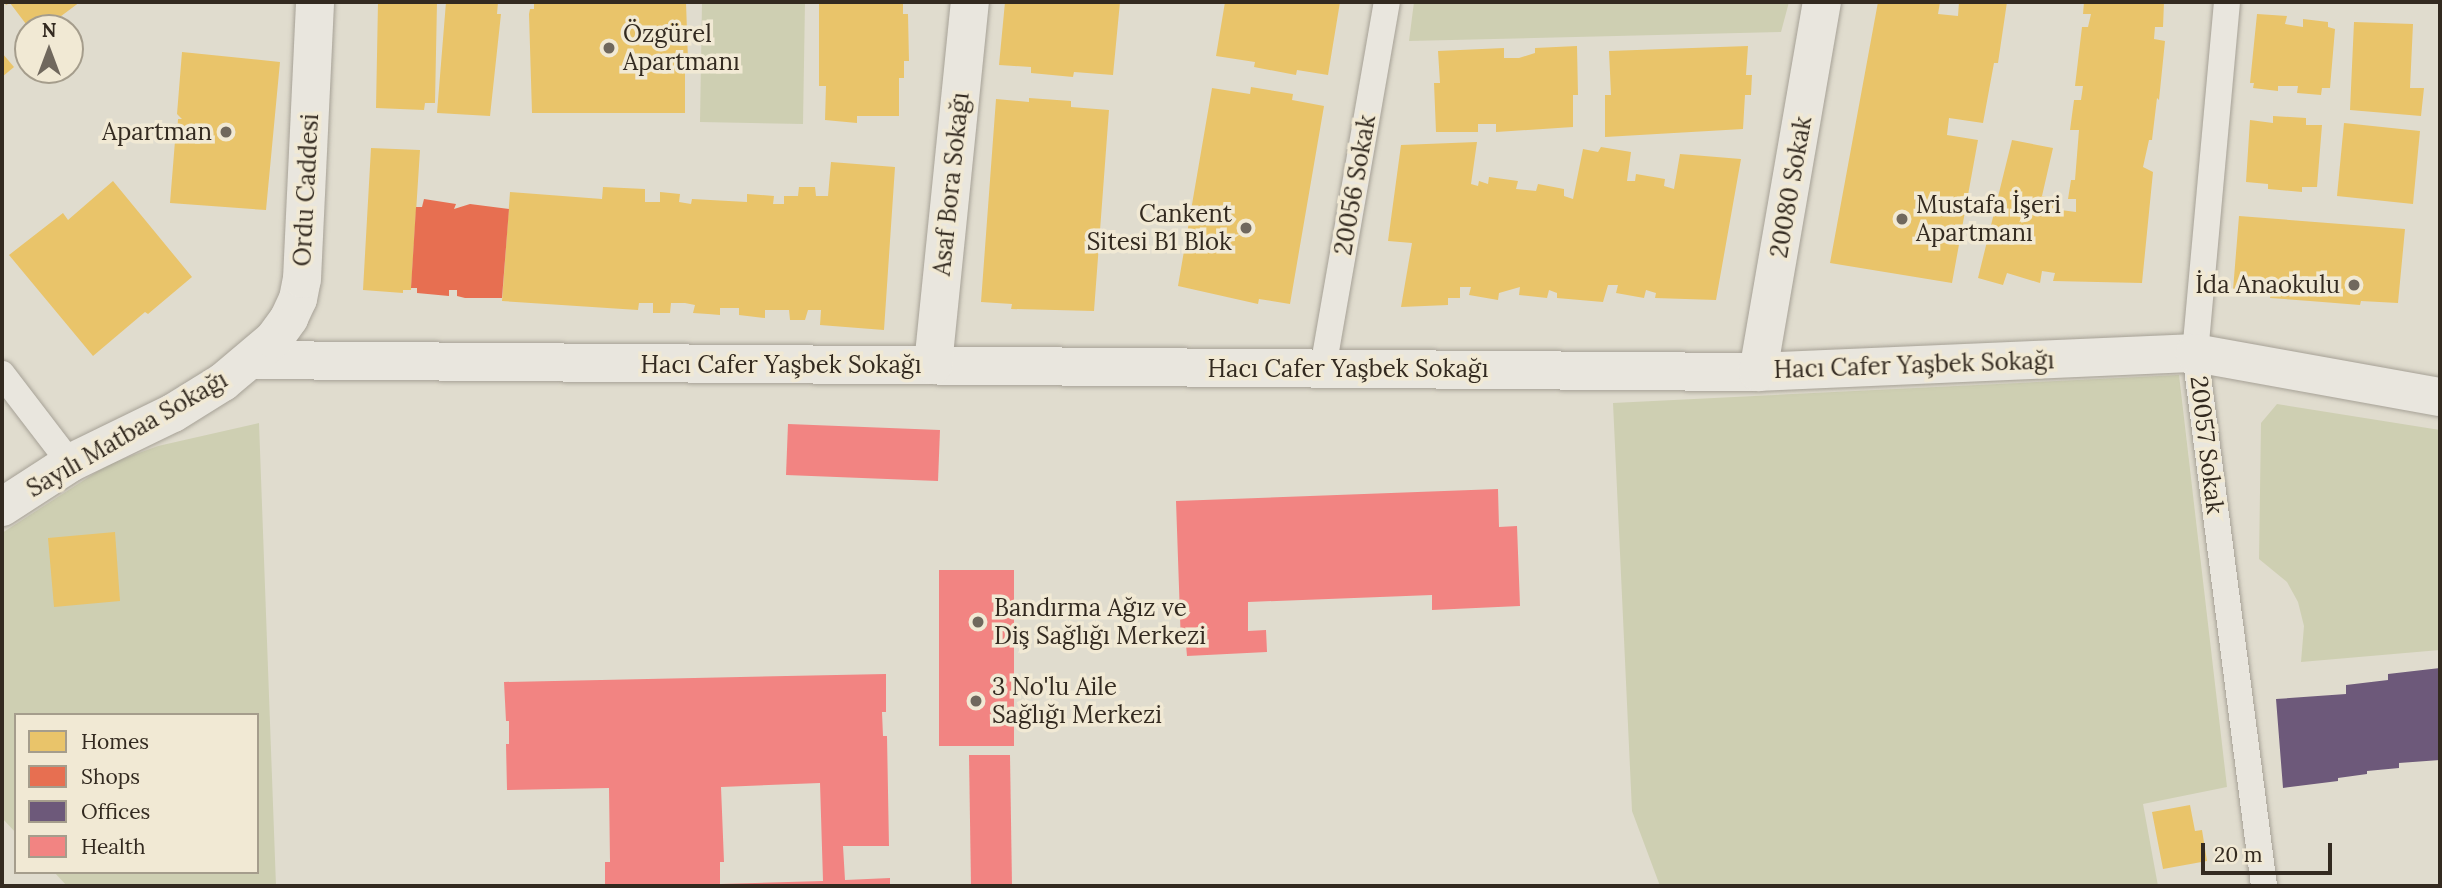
<!DOCTYPE html>
<meta charset="utf-8">
<style>
body{margin:0}
#map{position:relative;width:2442px;height:888px;overflow:hidden;background:#e0dcce;font-family:Lora,serif}
div>[style]{position:absolute}
.green>*{inset:0;background:#cecfb2}
.homes>*{inset:0;background:#e9c46a}
.shops>*{inset:0;background:#e76f51}
.offices>*{inset:0;background:#6d597a}
.health>*{inset:0;background:#f28482}
.roads{filter:drop-shadow(0 0 2px #a6a196) drop-shadow(0 0 2px #a6a196)}
.service>*{height:26px;margin:-13px;padding:0 13px;transform-origin:13px;border-radius:13px;background:#e9e6de}
.minor>*{height:38px;margin:-19px;padding:0 19px;transform-origin:19px;border-radius:19px;background:#e9e6de}
.tertiary>*{height:38px;margin:-19px;padding:0 19px;transform-origin:19px;border-radius:19px;background:#e9e6de}
.dots>*{width:19px;height:19px;translate:-50% -50%;box-sizing:border-box;border:4px solid #f1e9d4;border-radius:50%}
span{translate:-50% -50%;white-space:nowrap;text-align:center;line-height:1.15;-webkit-text-stroke:7px #f1e9d4;paint-order:stroke}
.poi-label{font-size:24px;color:#332a20}
.left{translate:0 -50%;text-align:left}
.right{translate:-100% -50%;text-align:right}
.street-label{font-size:24px;color:#332a20}
.frame{position:absolute;inset:0;border:4px solid #332a20;pointer-events:none}
.legend{position:absolute;left:14px;top:713px;width:245px;height:161px;box-sizing:border-box;background:#f1e9d4;border:2px solid #a59d8c;margin:0;padding:9px 12px;list-style:none;font-size:21px;color:#332a20}
.legend li{display:flex;align-items:center;gap:14px;height:35px}
.legend b{width:35px;border:2px solid #a59d8c}
.north{position:absolute;left:14px;top:14px;width:70px;height:70px;box-sizing:border-box;background:#f1e9d4;border:2px solid #a59d8c;border-radius:50%;rotate:0deg;font-size:19px;font-weight:700;line-height:28px;text-align:center;color:#332a20}
.north::after{content:'';display:block;margin:auto;width:24px;height:32px;background:#70685d;clip-path:polygon(50% 0,100% 100%,50% 72%,0 100%)}
.scale{position:absolute;left:2201px;top:843px;width:131px;height:32px;box-sizing:border-box;border:4px solid #332a20;border-top:0;padding-left:9px;font-size:21px;line-height:24px;white-space:nowrap;color:#332a20;-webkit-text-stroke:5px #f1e9d4;paint-order:stroke}
</style>
<div id="map">
<div class="green">
<div style="clip-path:polygon(702px 2px,805px 2px,803px 124px,700px 122px)"></div>
<div style="clip-path:polygon(1414px 2px,1789px 2px,1781px 32px,1409px 41px)"></div>
<div style="clip-path:polygon(2179px 375px,2227px 787px,2143px 804px,2158px 886px,1660px 886px,1632px 811px,1613px 403px)"></div>
<div style="clip-path:polygon(2277px 404px,2440px 430px,2440px 650px,2301px 662px,2304px 626px,2298px 602px,2287px 582px,2259px 559px,2261px 423px)"></div>
<div style="clip-path:polygon(259px 423px,276px 886px,67px 886px,54px 872px,257px 872px,257px 715px,16px 715px,16px 833px,2px 818px,2px 533px,109px 464px,158px 446px)"></div>
</div>
<div class="homes">
<div style="clip-path:polygon(4px 2px,80px 2px,45px 28px,29px 28px,10px 3px,6px 5px)"></div>
<div style="clip-path:polygon(378px 2px,437px 2px,435px 103px,425px 103px,424px 110px,376px 108px)"></div>
<div style="clip-path:polygon(446px 2px,498px 2px,497px 14px,501px 14px,490px 116px,437px 113px)"></div>
<div style="clip-path:polygon(534px 2px,686px 2px,688px 61px,685px 61px,685px 113px,532px 113px,529px 14px,530px 9px,534px 9px)"></div>
<div style="clip-path:polygon(819px 2px,903px 2px,903px 14px,908px 14px,909px 61px,904px 61px,904px 78px,899px 78px,899px 116px,857px 116px,857px 123px,825px 120px,826px 86px,819px 86px)"></div>
<div style="clip-path:polygon(1005px 2px,1120px 2px,1113px 75px,1074px 72px,1073px 77px,1031px 73px,1031px 67px,999px 65px)"></div>
<div style="clip-path:polygon(1225px 2px,1340px 2px,1328px 75px,1297px 70px,1296px 75px,1254px 67px,1255px 62px,1216px 56px)"></div>
<div style="clip-path:polygon(1878px 2px,1940px 2px,1938px 14px,1958px 16px,1959px 2px,2007px 2px,1998px 63px,1994px 63px,1983px 123px,1949px 118px,1947px 135px,1978px 140px,1952px 283px,1830px 263px)"></div>
<div style="clip-path:polygon(2084px 2px,2164px 2px,2163px 27px,2155px 27px,2154px 39px,2165px 41px,2159px 100px,2157px 98px,2152px 140px,2149px 140px,2143px 167px,2153px 172px,2142px 283px,2053px 281px,2055px 273px,2042px 271px,2040px 283px,2007px 273px,2003px 285px,1978px 278px,2012px 140px,2053px 148px,2042px 196px,2057px 199px,2053px 209px,2076px 212px,2076px 199px,2068px 199px,2071px 180px,2075px 180px,2079px 130px,2070px 130px,2074px 100px,2081px 100px,2083px 86px,2075px 86px,2082px 27px,2088px 27px,2091px 14px,2083px 14px)"></div>
<div style="clip-path:polygon(2257px 14px,2287px 16px,2285px 24px,2303px 27px,2303px 19px,2328px 22px,2328px 27px,2335px 29px,2330px 88px,2322px 88px,2321px 95px,2297px 93px,2298px 86px,2278px 86px,2278px 91px,2253px 88px,2254px 83px,2250px 83px)"></div>
<div style="clip-path:polygon(2354px 22px,2413px 24px,2410px 88px,2424px 88px,2421px 116px,2350px 110px)"></div>
<div style="clip-path:polygon(1577px 46px,1578px 95px,1573px 95px,1573px 127px,1496px 132px,1496px 124px,1478px 124px,1478px 132px,1436px 132px,1434px 83px,1440px 83px,1438px 51px,1504px 48px,1504px 58px,1519px 58px,1535px 53px,1535px 48px)"></div>
<div style="clip-path:polygon(1748px 46px,1746px 75px,1752px 75px,1751px 95px,1745px 95px,1743px 129px,1605px 137px,1605px 95px,1611px 95px,1609px 51px)"></div>
<div style="clip-path:polygon(182px 52px,280px 62px,266px 210px,170px 203px,175px 141px,180px 139px,177px 137px,178px 119px,182px 119px,177px 114px)"></div>
<div style="clip-path:polygon(2px 53px,14px 67px,2px 77px)"></div>
<div style="clip-path:polygon(1251px 87px,1293px 94px,1292px 100px,1324px 106px,1290px 304px,1259px 299px,1258px 304px,1178px 286px,1212px 88px,1250px 94px)"></div>
<div style="clip-path:polygon(1029px 98px,1071px 101px,1071px 107px,1109px 110px,1094px 311px,1011px 309px,1012px 304px,981px 302px,996px 99px,1029px 102px)"></div>
<div style="clip-path:polygon(2273px 116px,2306px 118px,2306px 125px,2322px 125px,2317px 187px,2302px 187px,2302px 192px,2268px 189px,2268px 184px,2246px 182px,2250px 120px,2273px 123px)"></div>
<div style="clip-path:polygon(2344px 123px,2420px 131px,2413px 204px,2337px 196px)"></div>
<div style="clip-path:polygon(1477px 142px,1471px 184px,1478px 186px,1479px 181px,1488px 184px,1489px 177px,1518px 181px,1516px 189px,1536px 191px,1538px 184px,1564px 189px,1564px 196px,1573px 199px,1583px 149px,1598px 152px,1601px 147px,1631px 152px,1627px 181px,1635px 181px,1636px 174px,1665px 179px,1664px 186px,1674px 189px,1680px 154px,1741px 159px,1716px 300px,1655px 298px,1656px 293px,1646px 290px,1644px 298px,1616px 293px,1618px 285px,1608px 285px,1603px 302px,1557px 298px,1557px 293px,1549px 290px,1547px 298px,1519px 295px,1520px 287px,1499px 293px,1498px 300px,1469px 295px,1471px 287px,1460px 287px,1460px 298px,1448px 298px,1448px 305px,1401px 307px,1412px 243px,1388px 241px,1401px 145px)"></div>
<div style="clip-path:polygon(371px 148px,420px 150px,411px 290px,403px 290px,403px 293px,363px 290px)"></div>
<div style="clip-path:polygon(831px 162px,895px 167px,884px 330px,820px 325px,821px 310px,808px 310px,805px 320px,790px 320px,789px 310px,765px 310px,765px 318px,739px 315px,739px 308px,720px 308px,720px 315px,708px 314px,693px 313px,695px 305px,685px 303px,671px 303px,670px 313px,653px 313px,653px 303px,639px 303px,638px 310px,502px 301px,510px 192px,602px 199px,603px 187px,645px 189px,645px 202px,660px 202px,660px 192px,680px 194px,679px 202px,691px 204px,692px 199px,747px 202px,747px 194px,774px 196px,773px 204px,784px 204px,784px 196px,798px 196px,799px 187px,815px 187px,816px 196px,828px 196px)"></div>
<div style="clip-path:polygon(113px 181px,192px 277px,148px 314px,145px 312px,93px 356px,9px 255px,63px 213px,68px 220px)"></div>
<div style="clip-path:polygon(2239px 216px,2405px 229px,2398px 303px,2361px 301px,2360px 305px,2310px 301px,2270px 298px,2271px 293px,2233px 290px)"></div>
<div style="clip-path:polygon(115px 532px,120px 601px,54px 607px,48px 538px)"></div>
<div style="clip-path:polygon(2190px 805px,2195px 831px,2202px 830px,2207px 861px,2163px 869px,2152px 812px)"></div>
</div>
<div class="shops">
<div style="clip-path:polygon(424px 199px,456px 204px,454px 209px,470px 204px,509px 209px,502px 298px,465px 298px,457px 296px,457px 290px,449px 290px,449px 296px,417px 293px,417px 288px,411px 288px,416px 207px,422px 207px)"></div>
</div>
<div class="offices">
<div style="clip-path:polygon(2440px 668px,2440px 760px,2399px 763px,2399px 768px,2367px 771px,2367px 774px,2338px 778px,2338px 781px,2283px 788px,2276px 699px,2346px 694px,2346px 685px,2388px 680px,2388px 674px)"></div>
</div>
<div class="health">
<div style="clip-path:polygon(788px 424px,940px 430px,938px 481px,786px 475px)"></div>
<div style="clip-path:polygon(1498px 489px,1499px 527px,1517px 526px,1520px 606px,1432px 610px,1432px 595px,1248px 602px,1248px 631px,1266px 630px,1267px 652px,1187px 656px,1186px 645px,1181px 645px,1176px 501px)"></div>
<div style="clip-path:polygon(939px 570px,1014px 570px,1014px 746px,939px 746px)"></div>
<div style="clip-path:polygon(evenodd,886px 674px,886px 712px,882px 712px,883px 736px,887px 736px,889px 846px,843px 846px,845px 880px,890px 878px,890px 886px,605px 886px,605px 862px,610px 862px,609px 788px,507px 790px,506px 744px,509px 744px,509px 721px,506px 721px,504px 682px,886px 674px,820px 783px,823px 881px,720px 884px,720px 862px,724px 862px,721px 787px,820px 783px)"></div>
<div style="clip-path:polygon(969px 755px,1010px 755px,1012px 886px,971px 886px)"></div>
</div>
<div class="roads">
<div class="service">
<div style="left:2227px;top:2px;width:352px;rotate:95.2deg"></div>
<div style="left:2195px;top:353px;width:537px;rotate:82.62deg"></div>
<div style="left:1323px;top:368px;width:372px;rotate:-80.1deg"></div>
<div style="left:2px;top:374px;width:112px;rotate:52.6deg"></div>
</div>
<div class="minor">
<div style="left:251px;top:360px;width:1507px;rotate:0.46deg"></div>
<div style="left:1758px;top:372px;width:437px;rotate:-2.5deg"></div>
<div style="left:2195px;top:353px;width:249px;rotate:10.2deg"></div>
<div style="left:933px;top:365px;width:365px;rotate:-84.2deg"></div>
<div style="left:1758px;top:372px;width:375px;rotate:-80.2deg"></div>
</div>
<div class="tertiary">
<div style="left:2px;top:507px;width:81px;rotate:-32.9deg"></div>
<div style="left:70px;top:463px;width:114px;rotate:-25.9deg"></div>
<div style="left:173px;top:413px;width:59px;rotate:-31.8deg"></div>
<div style="left:223px;top:382px;width:67px;rotate:-40.1deg"></div>
<div style="left:274px;top:339px;width:26px;rotate:-54deg"></div>
<div style="left:289px;top:318px;width:21px;rotate:-65deg"></div>
<div style="left:298px;top:299px;width:20px;rotate:-79deg"></div>
<div style="left:302px;top:279px;width:277px;rotate:-87.3deg"></div>
</div>
</div>
<div class="dots">
<div style="left:609px;top:48px;background:#70685d"></div>
<div style="left:226px;top:132px;background:#70685d"></div>
<div style="left:1902px;top:219px;background:#70685d"></div>
<div style="left:1246px;top:228px;background:#70685d"></div>
<div style="left:2354px;top:285px;background:#70685d"></div>
<div style="left:978px;top:622px;background:#70685d"></div>
<div style="left:976px;top:701px;background:#70685d"></div>
</div>
<div class="poi-label">
<span class="left" style="left:623px;top:48px">Özgürel<br>Apartmanı</span>
<span class="right" style="left:212px;top:132px">Apartman</span>
<span class="left" style="left:1916px;top:219px">Mustafa İşeri<br>Apartmanı</span>
<span class="right" style="left:1232px;top:228px">Cankent<br>Sitesi B1 Blok</span>
<span class="right" style="left:2340px;top:285px">İda Anaokulu</span>
<span class="left" style="left:994px;top:622px">Bandırma Ağız ve<br>Diş Sağlığı Merkezi</span>
<span class="left" style="left:992px;top:701px">3 No'lu Aile<br>Sağlığı Merkezi</span>
</div>
<div class="street-label">
<span style="left:951px;top:184px;rotate:-84deg">Asaf Bora Sokağı</span>
<span style="left:1355px;top:185px;rotate:-80deg">20056 Sokak</span>
<span style="left:1791px;top:187px;rotate:-80deg">20080 Sokak</span>
<span style="left:306px;top:190px;rotate:-87deg">Ordu Caddesi</span>
<span style="left:781px;top:365px">Hacı Cafer Yaşbek Sokağı</span>
<span style="left:1914px;top:365px;rotate:-2deg">Hacı Cafer Yaşbek Sokağı</span>
<span style="left:1348px;top:369px">Hacı Cafer Yaşbek Sokağı</span>
<span style="left:127px;top:434px;rotate:-30deg">Sayılı Matbaa Sokağı</span>
<span style="left:2207px;top:445px;rotate:83deg">20057 Sokak</span>
</div>
<div class="frame"></div>
<ul class="legend">
<li><b style="height:19px;background:#e9c46a"></b>Homes</li>
<li><b style="height:19px;background:#e76f51"></b>Shops</li>
<li><b style="height:19px;background:#6d597a"></b>Offices</li>
<li><b style="height:19px;background:#f28482"></b>Health</li>
</ul>
<div class="north">N</div>
<div class="scale">20 m</div>
</div>
